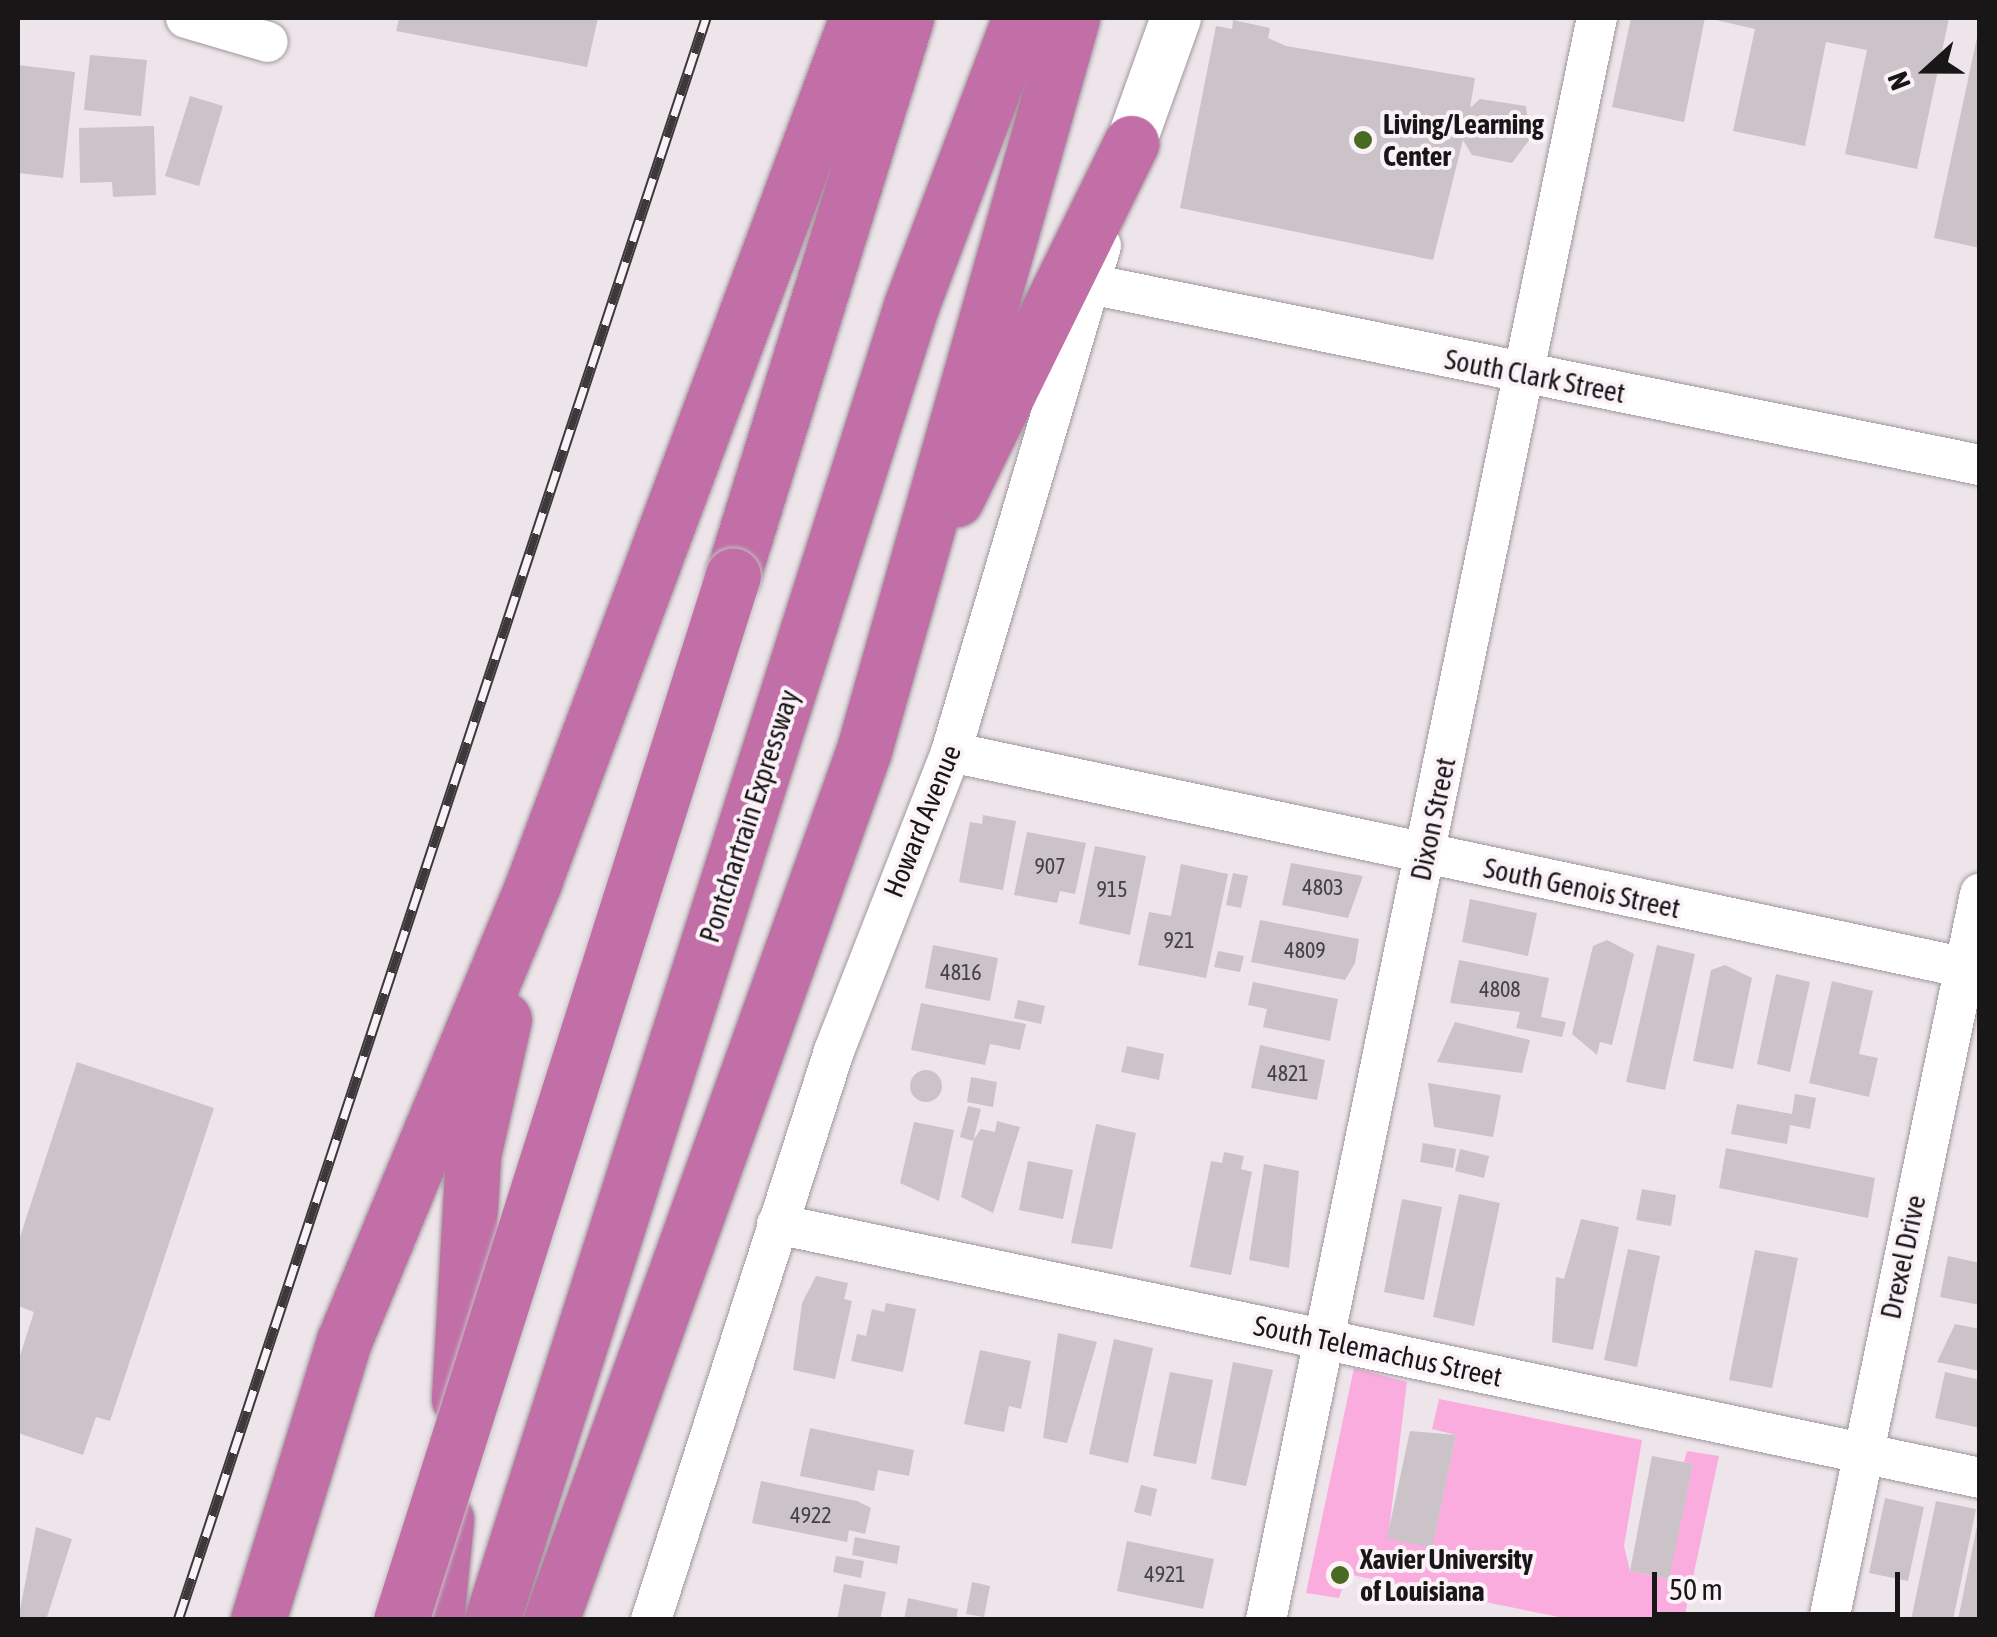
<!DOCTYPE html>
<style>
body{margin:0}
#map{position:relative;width:1997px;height:1637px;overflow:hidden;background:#eee5ea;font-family:"Asap Condensed",sans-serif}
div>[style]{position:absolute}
.green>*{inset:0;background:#faacdf}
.building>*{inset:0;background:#cbc3c8}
.round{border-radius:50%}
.roads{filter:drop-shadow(0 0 2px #9f979c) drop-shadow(0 0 2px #9f979c)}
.minor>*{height:40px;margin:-20px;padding:0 20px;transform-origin:20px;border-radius:20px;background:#fff}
.tertiary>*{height:50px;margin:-25px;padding:0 25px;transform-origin:25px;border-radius:25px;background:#fff}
.motorway>*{height:55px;margin:-27.5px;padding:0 27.5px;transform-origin:27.5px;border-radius:27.5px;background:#c16fa6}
.rail>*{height:11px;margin-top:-5.5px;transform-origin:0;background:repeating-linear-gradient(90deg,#fbf2f7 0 22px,#3d393b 0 44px);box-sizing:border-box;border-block:2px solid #3d393b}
.bridges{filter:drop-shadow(0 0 2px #c3c2c3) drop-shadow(0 0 2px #c3c2c3)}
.motorway-bridge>*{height:55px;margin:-27.5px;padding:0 27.5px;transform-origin:27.5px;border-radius:27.5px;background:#c16fa6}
.dots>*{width:28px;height:28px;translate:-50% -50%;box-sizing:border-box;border:5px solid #fbf2f7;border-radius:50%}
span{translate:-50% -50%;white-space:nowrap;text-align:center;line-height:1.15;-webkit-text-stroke:8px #fbf2f7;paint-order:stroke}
.number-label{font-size:22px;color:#464144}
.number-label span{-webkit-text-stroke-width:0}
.poi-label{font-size:28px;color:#191618;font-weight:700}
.left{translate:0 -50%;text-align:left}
.street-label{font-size:28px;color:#191618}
.frame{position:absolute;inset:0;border:20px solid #191618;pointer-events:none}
.north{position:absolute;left:1877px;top:20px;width:100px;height:100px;-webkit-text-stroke:8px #fbf2f7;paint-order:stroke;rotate:249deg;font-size:28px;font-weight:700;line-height:40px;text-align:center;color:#191618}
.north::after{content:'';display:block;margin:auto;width:35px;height:45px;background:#191618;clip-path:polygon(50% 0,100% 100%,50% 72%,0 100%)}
.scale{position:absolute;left:1652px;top:1572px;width:248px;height:45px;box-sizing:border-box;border:5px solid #191618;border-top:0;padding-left:12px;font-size:30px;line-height:35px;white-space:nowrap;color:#191618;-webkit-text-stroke:8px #fbf2f7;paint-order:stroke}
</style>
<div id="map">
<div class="green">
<div style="clip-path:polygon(1354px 1368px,1407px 1382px,1388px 1538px,1432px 1547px,1456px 1435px,1432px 1429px,1439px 1399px,1642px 1440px,1624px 1546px,1630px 1571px,1668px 1579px,1693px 1464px,1684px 1462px,1687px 1451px,1719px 1456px,1684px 1619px,1569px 1619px,1347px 1574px,1339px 1598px,1306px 1593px)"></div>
</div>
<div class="building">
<div style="clip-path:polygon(399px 18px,598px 18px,587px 67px,396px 31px)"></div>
<div style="clip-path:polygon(1631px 18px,1705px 18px,1684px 122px,1612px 107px)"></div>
<div style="clip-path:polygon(1707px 18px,1949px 18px,1917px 169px,1845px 154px,1867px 50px,1826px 42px,1805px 146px,1733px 131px,1755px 29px)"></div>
<div style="clip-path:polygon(1233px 20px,1270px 28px,1268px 38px,1286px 46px,1475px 78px,1470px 108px,1480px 99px,1526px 106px,1530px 139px,1512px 163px,1472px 155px,1463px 140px,1433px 260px,1180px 208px,1216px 26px,1232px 29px)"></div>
<div style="clip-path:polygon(1978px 33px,1980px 33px,1980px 248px,1934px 238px)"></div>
<div style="clip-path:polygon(90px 55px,147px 60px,141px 116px,84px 110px)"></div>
<div style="clip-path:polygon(18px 65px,75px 72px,63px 178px,18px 173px)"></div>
<div style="clip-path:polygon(190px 96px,223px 106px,199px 186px,165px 176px)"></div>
<div style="clip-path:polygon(154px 126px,156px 195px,113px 197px,112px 182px,80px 183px,79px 128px)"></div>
<div style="clip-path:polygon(983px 815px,1016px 821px,1003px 890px,959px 882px,970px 822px,982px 824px)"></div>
<div style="clip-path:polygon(1027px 832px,1086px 843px,1075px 894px,1060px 891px,1057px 903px,1014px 895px)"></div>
<div style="clip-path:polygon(1095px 846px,1146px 856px,1130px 935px,1079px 924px)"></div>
<div style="clip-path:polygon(1291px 863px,1363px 876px,1348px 918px,1282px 905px)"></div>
<div style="clip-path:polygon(1181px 864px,1228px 874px,1206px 978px,1138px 965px,1149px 912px,1171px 916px)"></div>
<div style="clip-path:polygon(1233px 873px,1248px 876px,1241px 908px,1226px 905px)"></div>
<div style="clip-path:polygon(1470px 899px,1537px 913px,1528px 956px,1462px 942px)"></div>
<div style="clip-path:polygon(1260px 920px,1359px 939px,1355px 963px,1345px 980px,1251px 962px)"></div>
<div style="clip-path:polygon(1607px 940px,1634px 954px,1612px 1045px,1600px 1042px,1597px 1055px,1572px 1034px,1593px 946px)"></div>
<div style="clip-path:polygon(933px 945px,998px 958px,990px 1001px,925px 988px)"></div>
<div style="clip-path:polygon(1657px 945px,1695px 954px,1665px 1090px,1626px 1082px)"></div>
<div style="clip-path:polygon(1218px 951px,1244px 956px,1240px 972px,1214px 967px)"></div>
<div style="clip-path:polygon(1459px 960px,1549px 978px,1541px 1017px,1566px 1022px,1562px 1037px,1516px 1028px,1520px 1012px,1450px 1003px)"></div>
<div style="clip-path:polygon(1725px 965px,1752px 978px,1733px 1069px,1693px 1061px,1711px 970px)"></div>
<div style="clip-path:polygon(1776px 974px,1810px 982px,1790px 1072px,1757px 1064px)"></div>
<div style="clip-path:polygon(1832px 981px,1873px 991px,1859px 1054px,1878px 1058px,1869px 1097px,1809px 1083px)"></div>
<div style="clip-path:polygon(1253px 982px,1338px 999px,1330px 1041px,1263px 1027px,1267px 1009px,1248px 1005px)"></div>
<div style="clip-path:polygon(1018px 1000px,1045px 1006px,1041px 1024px,1014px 1018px)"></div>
<div style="clip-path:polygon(921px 1003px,1026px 1024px,1020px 1050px,990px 1044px,985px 1065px,911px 1050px)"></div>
<div style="clip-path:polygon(1455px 1022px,1530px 1040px,1522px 1073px,1437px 1062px)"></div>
<div style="clip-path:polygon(1260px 1045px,1325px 1060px,1317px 1100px,1251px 1088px)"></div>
<div style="clip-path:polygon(1127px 1046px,1164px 1054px,1159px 1080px,1121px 1072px)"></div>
<div style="clip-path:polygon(77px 1062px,214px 1108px,110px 1421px,96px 1417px,83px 1455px,18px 1433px,18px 1362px,34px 1312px,18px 1306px,18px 1243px)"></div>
<div class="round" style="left:910px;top:1070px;width:32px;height:32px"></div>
<div style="clip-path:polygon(971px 1077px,997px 1082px,993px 1107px,967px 1102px)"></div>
<div style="clip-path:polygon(1428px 1083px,1501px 1095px,1493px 1137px,1434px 1127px)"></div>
<div style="clip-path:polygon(1795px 1094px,1816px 1098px,1810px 1129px,1790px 1125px,1787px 1144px,1731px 1134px,1737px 1104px,1792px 1114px)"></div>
<div style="clip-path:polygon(968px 1106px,981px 1109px,973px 1141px,960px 1137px)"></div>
<div style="clip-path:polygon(997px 1121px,1020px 1127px,993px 1213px,961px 1197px,974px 1139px,981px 1129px,995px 1132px)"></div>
<div style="clip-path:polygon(914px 1122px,954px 1130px,939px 1201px,900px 1183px)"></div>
<div style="clip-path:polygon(1096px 1124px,1136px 1133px,1112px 1249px,1071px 1243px)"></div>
<div style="clip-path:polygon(1423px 1143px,1456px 1149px,1453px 1168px,1420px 1162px)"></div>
<div style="clip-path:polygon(1726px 1148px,1875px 1178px,1868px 1218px,1719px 1188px)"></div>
<div style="clip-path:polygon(1460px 1149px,1489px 1156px,1484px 1178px,1455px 1171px)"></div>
<div style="clip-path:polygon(1224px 1152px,1244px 1156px,1241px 1169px,1252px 1172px,1231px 1275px,1190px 1267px,1211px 1161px,1222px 1163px)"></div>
<div style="clip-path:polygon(1028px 1161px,1073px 1170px,1063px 1219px,1019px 1210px)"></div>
<div style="clip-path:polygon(1264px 1164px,1299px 1171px,1289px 1268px,1249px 1260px)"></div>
<div style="clip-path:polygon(1642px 1189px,1676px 1195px,1671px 1226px,1636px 1220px)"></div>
<div style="clip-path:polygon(1459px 1194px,1500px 1203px,1474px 1326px,1433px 1317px)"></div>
<div style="clip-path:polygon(1402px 1199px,1442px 1207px,1424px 1300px,1384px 1292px)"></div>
<div style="clip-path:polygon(1581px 1219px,1619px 1227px,1593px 1350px,1552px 1342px,1556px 1277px,1564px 1279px)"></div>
<div style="clip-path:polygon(1628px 1249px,1660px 1256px,1637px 1367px,1604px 1360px)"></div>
<div style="clip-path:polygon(1755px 1250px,1798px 1258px,1772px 1388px,1729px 1380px)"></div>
<div style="clip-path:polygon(1948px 1256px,1980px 1263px,1980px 1305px,1940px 1297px)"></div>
<div style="clip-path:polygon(816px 1276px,848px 1283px,844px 1299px,852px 1301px,835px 1379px,793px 1370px,802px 1303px)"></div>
<div style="clip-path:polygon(886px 1303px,916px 1309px,903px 1372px,851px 1361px,857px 1334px,866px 1336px,872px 1309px,884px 1312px)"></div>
<div style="clip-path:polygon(1955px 1324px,1980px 1329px,1980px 1371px,1937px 1362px)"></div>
<div style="clip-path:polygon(1058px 1333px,1097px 1342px,1067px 1443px,1043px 1438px)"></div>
<div style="clip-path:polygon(1114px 1339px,1153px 1348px,1128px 1463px,1089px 1454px)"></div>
<div style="clip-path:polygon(980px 1350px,1031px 1361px,1021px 1409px,1009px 1406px,1004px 1432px,964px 1424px)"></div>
<div style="clip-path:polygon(1233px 1362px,1273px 1370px,1246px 1486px,1211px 1479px)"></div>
<div style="clip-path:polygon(1170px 1372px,1213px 1380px,1196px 1464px,1153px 1456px)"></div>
<div style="clip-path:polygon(1945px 1372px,1980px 1380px,1980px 1428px,1935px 1418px)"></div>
<div style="clip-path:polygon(810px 1428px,914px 1450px,909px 1476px,878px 1470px,874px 1491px,800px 1476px)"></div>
<div style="clip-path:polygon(1410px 1431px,1456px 1435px,1432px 1548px,1387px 1538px)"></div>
<div style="clip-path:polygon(1652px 1456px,1693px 1464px,1669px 1579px,1630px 1571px)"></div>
<div style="clip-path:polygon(761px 1481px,857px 1501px,871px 1508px,865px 1534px,849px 1530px,847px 1542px,752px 1523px)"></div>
<div style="clip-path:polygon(1141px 1485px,1157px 1489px,1151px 1516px,1134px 1512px)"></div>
<div style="clip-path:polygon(1885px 1498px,1924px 1507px,1908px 1581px,1869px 1573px)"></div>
<div style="clip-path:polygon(1936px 1501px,1976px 1509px,1953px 1620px,1911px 1620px)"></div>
<div style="clip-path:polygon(1978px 1521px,1980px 1620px,1958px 1620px)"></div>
<div style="clip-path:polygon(36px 1527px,72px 1539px,46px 1620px,18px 1620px)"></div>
<div style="clip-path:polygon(855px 1537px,900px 1546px,897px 1564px,852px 1555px)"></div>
<div style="clip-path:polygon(1127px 1541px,1214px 1559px,1203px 1609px,1117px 1591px)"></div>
<div style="clip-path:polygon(836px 1556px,864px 1561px,861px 1578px,833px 1572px)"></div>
<div style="clip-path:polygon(972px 1582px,990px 1586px,984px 1617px,966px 1614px)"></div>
<div style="clip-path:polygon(844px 1584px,886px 1592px,880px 1620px,837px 1620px)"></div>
<div style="clip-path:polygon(908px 1598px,958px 1609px,956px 1620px,904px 1620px)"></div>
</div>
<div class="roads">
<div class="minor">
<div style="left:186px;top:18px;width:85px;rotate:16.3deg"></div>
<div style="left:1090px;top:284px;width:908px;rotate:11.5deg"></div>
<div style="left:951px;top:752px;width:1052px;rotate:12.01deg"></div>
<div style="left:777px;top:1224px;width:1230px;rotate:11.92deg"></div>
<div style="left:651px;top:1620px;width:598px;rotate:-72.17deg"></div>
<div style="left:834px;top:1051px;width:321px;rotate:-68.6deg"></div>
<div style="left:951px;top:752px;width:528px;rotate:-73.49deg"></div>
<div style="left:1266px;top:1620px;width:1636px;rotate:-78.33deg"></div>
<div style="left:1829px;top:1620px;width:742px;rotate:-78.25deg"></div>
</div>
<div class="tertiary">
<div style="left:1131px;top:143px;width:133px;rotate:-70.2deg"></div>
</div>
<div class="motorway">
<div style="left:956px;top:499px;width:397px;rotate:-63.8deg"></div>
<div style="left:733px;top:575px;width:583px;rotate:-72.75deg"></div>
<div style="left:459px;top:1399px;width:244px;rotate:-86.7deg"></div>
<div style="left:473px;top:1155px;width:139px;rotate:-77.2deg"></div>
<div style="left:258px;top:1620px;width:292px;rotate:-72.9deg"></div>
<div style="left:344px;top:1341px;width:500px;rotate:-67.5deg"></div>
<div style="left:535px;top:879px;width:919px;rotate:-69.5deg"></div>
<div style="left:436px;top:1620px;width:101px;rotate:-84.3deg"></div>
<div style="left:492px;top:1620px;width:1379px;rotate:-72.31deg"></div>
<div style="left:911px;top:306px;width:308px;rotate:-69.3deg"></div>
<div style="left:551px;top:1620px;width:925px;rotate:-70.21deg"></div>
<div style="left:864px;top:750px;width:761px;rotate:-74.14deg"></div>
</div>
</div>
<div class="rail">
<div style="left:178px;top:1620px;width:1687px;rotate:-71.76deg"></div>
</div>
<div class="bridges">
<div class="motorway-bridge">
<div style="left:401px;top:1620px;width:1096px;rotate:-72.37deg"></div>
</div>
</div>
<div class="dots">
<div style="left:1363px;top:140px;background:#496a21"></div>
<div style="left:1340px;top:1575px;background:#496a21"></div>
</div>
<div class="number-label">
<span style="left:1050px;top:867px">907</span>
<span style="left:1323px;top:888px">4803</span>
<span style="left:1112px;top:890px">915</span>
<span style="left:1179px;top:941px">921</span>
<span style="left:1305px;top:951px">4809</span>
<span style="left:961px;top:973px">4816</span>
<span style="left:1500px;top:990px">4808</span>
<span style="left:1288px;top:1074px">4821</span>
<span style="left:811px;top:1516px">4922</span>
<span style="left:1165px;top:1575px">4921</span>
</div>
<div class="poi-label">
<span class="left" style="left:1383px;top:140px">Living/Learning<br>Center</span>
<span class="left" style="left:1360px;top:1575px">Xavier University<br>of Louisiana</span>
</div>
<div class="street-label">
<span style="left:1535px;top:376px;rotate:11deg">South Clark Street</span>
<span style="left:749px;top:816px;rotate:-72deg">Pontchartrain Expressway</span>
<span style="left:1433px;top:819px;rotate:-78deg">Dixon Street</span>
<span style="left:922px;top:821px;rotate:-68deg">Howard Avenue</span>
<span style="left:1582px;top:888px;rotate:12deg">South Genois Street</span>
<span style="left:1903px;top:1257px;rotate:-78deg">Drexel Drive</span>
<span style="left:1378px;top:1351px;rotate:12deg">South Telemachus Street</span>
</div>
<div class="frame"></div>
<div class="north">N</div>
<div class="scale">50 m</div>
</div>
